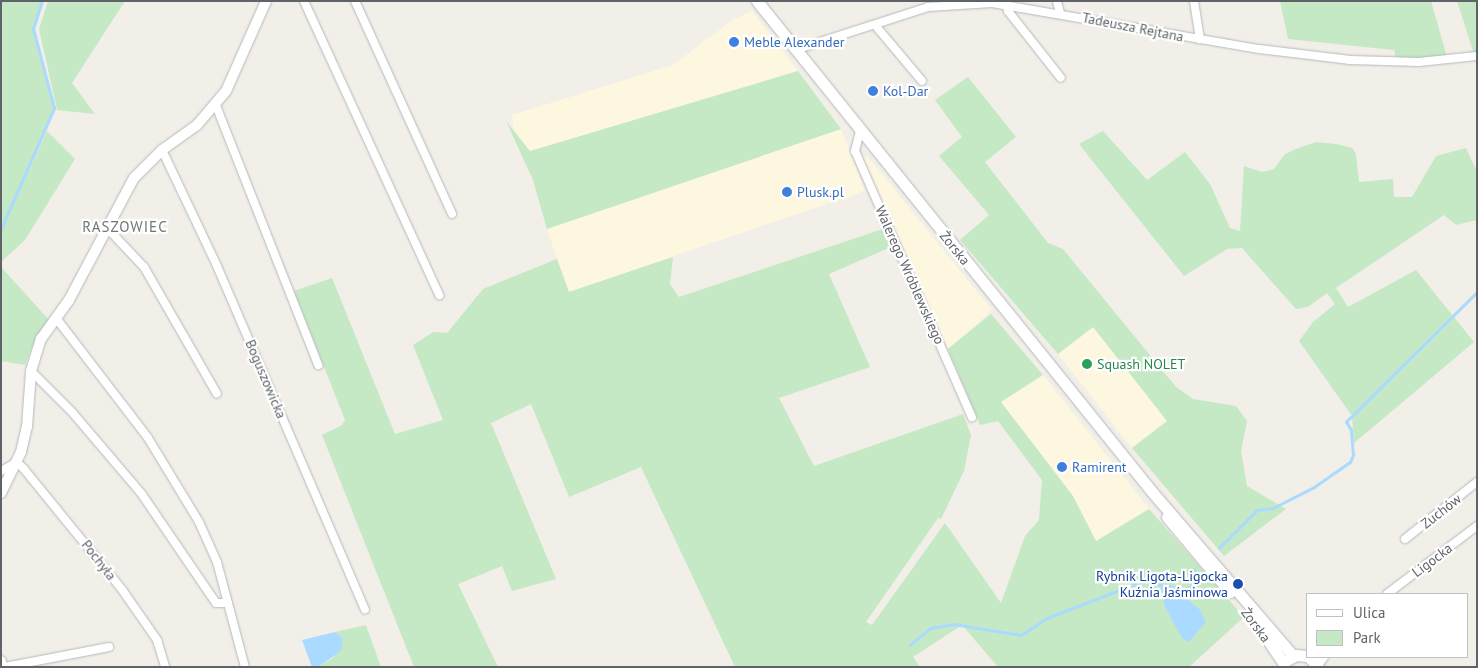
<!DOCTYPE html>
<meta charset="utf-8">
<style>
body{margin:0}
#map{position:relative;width:1478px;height:668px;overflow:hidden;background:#f1efe8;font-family:"PT Sans",sans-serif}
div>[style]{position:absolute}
.commercial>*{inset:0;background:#fef7e0}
.green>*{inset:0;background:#c5e8c5}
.water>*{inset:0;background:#aadaff}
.stream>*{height:2.5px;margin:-1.25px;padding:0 1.25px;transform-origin:1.25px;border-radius:1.25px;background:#aadaff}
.roads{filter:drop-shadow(0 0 1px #b5b8bc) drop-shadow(0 0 1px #b5b8bc)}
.minor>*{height:8px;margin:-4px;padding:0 4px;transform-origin:4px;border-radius:4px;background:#fff}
.tertiary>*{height:10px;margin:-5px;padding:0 5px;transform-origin:5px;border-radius:5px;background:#fff}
.secondary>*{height:11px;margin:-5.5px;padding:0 5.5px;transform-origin:5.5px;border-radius:5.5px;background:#fff}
.dots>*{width:14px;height:14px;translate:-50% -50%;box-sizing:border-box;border:2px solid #fff;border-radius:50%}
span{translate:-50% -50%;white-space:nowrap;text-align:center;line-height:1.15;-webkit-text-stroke:4.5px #fff;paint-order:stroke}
.street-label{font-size:14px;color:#5f6368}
.shop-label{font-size:14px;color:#366cbe}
.left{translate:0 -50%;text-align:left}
.leisure-label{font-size:14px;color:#27864d}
.transit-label{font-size:14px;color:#164399}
.right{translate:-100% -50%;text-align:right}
.neighbourhood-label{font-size:15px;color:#70757a;letter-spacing:1px}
.frame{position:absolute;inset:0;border:2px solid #5f6368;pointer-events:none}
.legend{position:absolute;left:1306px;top:593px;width:162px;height:65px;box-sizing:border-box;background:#fff;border:1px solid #bfc1c3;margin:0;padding:6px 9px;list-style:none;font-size:15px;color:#5f6368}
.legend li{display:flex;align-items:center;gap:10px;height:25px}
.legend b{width:25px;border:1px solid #bfc1c3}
</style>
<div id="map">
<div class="commercial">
<div style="clip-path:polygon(752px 11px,798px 71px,530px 152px,514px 131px,512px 115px,673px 65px,734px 19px)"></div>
<div style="clip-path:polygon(841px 129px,865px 191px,568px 292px,547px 229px)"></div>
<div style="clip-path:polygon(868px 157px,992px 310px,948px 349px,863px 158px)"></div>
<div style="clip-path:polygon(1093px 327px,1167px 421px,1132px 448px,1058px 354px)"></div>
<div style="clip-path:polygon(1043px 375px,1149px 509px,1096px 542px,1073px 496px,1001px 402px)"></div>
</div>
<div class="green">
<div style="clip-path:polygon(1px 1px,42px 1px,33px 29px,54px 108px,1px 229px)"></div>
<div style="clip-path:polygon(48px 1px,125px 1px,72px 83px,95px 114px,57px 110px,39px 29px)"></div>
<div style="clip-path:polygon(1280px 1px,1431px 1px,1447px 57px,1396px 60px,1394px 50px,1288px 39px)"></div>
<div style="clip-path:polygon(1457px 1px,1477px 1px,1477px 54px,1474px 54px)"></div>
<div style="clip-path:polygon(798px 71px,841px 129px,547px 229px,533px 180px,506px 121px,530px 151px)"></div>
<div style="clip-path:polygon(968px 77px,1016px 137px,985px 162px,1048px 243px,1063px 249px,1176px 387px,1193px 399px,1236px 406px,1247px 421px,1241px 451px,1247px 486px,1286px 509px,1224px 556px,1132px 448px,1167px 421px,1093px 327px,1058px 354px,960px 240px,989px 215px,939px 156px,962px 137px,935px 100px)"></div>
<div style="clip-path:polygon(47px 131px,75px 159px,25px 240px,1px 262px,1px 231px)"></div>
<div style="clip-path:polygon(1103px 131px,1147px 180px,1185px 152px,1210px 184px,1230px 228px,1240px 231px,1244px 166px,1262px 172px,1274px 169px,1285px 154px,1301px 147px,1316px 142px,1336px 144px,1352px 148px,1356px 154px,1359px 182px,1393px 179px,1394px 197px,1412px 197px,1436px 156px,1466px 148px,1477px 172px,1477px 220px,1456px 225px,1444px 215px,1336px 288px,1348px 307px,1416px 270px,1474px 342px,1354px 443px,1352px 416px,1299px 341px,1313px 322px,1335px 304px,1327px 293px,1308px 307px,1296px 309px,1242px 248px,1227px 249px,1184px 276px,1079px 144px)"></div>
<div style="clip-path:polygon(883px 229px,891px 247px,829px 274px,870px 367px,779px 398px,814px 466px,963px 414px,971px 435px,964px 471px,941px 519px,938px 518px,866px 622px,872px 625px,945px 523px,1001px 603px,1025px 536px,1039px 520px,1042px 480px,998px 421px,980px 425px,948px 349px,991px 314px,1043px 375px,1001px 402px,1073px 496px,1096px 541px,1149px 509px,1244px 617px,1189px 667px,998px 667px,962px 625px,913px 657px,920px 667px,735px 667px,641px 467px,569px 497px,531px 404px,491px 423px,556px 579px,512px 591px,502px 566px,458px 584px,498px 667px,414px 667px,322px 435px,342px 425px,345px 420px,294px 291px,332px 278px,395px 434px,443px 420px,413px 345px,433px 332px,447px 333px,483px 289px,557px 259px,569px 292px,673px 257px,670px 284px,679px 297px)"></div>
<div style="clip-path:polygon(1px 267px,50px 321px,31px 349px,25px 365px,1px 361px)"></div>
<div style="clip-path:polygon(366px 625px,381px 667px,318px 667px,334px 657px,343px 638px,335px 632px)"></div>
</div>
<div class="water">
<div style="clip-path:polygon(1155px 585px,1157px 598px,1145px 598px,1141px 589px)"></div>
<div style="clip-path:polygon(1161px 587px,1174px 589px,1179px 598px,1188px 600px,1200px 610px,1206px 622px,1189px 642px,1182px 638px,1165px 607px)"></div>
<div style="clip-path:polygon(335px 632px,343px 638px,341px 651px,318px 667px,312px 667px,302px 640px)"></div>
</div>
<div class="stream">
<div style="left:1px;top:229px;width:132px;rotate:-66.3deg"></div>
<div style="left:54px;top:108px;width:82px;rotate:-104.9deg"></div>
<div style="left:33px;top:29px;width:29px;rotate:-72deg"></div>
<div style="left:1219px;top:548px;width:54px;rotate:-45deg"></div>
<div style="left:1257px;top:510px;width:16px;rotate:-7deg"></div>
<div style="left:1273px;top:508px;width:46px;rotate:-27.1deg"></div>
<div style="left:1314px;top:487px;width:44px;rotate:-34.8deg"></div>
<div style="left:1350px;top:462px;width:8px;rotate:-67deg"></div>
<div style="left:1353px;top:455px;width:25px;rotate:-95deg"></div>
<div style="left:1351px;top:430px;width:9px;rotate:-122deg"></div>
<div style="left:1346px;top:422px;width:185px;rotate:-44.8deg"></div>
<div style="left:910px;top:645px;width:26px;rotate:-40deg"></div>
<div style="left:930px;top:628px;width:24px;rotate:-9deg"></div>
<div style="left:954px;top:624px;width:68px;rotate:9.3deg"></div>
<div style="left:1021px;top:635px;width:31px;rotate:-33deg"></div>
<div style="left:1047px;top:618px;width:103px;rotate:-21.1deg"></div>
<div style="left:1143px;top:581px;width:46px;rotate:11.3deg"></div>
<div style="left:1188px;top:590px;width:15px;rotate:-58deg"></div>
<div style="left:1196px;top:577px;width:7px;rotate:-106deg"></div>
<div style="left:1476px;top:667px;width:1px;rotate:-45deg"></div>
</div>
<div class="roads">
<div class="minor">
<div style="left:304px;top:1px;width:324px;rotate:65.3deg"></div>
<div style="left:355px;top:1px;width:234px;rotate:65.5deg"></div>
<div style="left:1057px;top:1px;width:12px;rotate:76deg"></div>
<div style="left:1194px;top:1px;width:39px;rotate:81deg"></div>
<div style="left:1007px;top:5px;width:6px;rotate:81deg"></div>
<div style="left:1008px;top:11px;width:85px;rotate:51.7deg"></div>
<div style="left:875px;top:25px;width:73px;rotate:50deg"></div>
<div style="left:795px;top:50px;width:140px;rotate:-17.9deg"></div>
<div style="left:928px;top:7px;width:64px;rotate:-3.6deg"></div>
<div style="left:992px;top:3px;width:271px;rotate:9.8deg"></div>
<div style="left:1259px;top:49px;width:92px;rotate:6.9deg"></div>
<div style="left:1350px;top:60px;width:69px;rotate:1.7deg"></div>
<div style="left:1419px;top:62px;width:58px;rotate:-5.9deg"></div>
<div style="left:215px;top:103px;width:282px;rotate:68.5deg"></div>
<div style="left:860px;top:131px;width:21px;rotate:104deg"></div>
<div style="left:855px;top:151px;width:291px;rotate:66.3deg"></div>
<div style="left:162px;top:150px;width:128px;rotate:64.6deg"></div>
<div style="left:217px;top:266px;width:374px;rotate:66.7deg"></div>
<div style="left:107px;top:228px;width:54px;rotate:46.5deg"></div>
<div style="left:144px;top:267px;width:146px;rotate:60.1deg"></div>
<div style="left:56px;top:318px;width:151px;rotate:52.5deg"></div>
<div style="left:148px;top:438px;width:98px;rotate:58.7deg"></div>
<div style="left:199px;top:522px;width:44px;rotate:65.8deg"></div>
<div style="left:217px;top:562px;width:109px;rotate:75.1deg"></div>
<div style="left:31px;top:371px;width:58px;rotate:45deg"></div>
<div style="left:72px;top:412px;width:106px;rotate:49.6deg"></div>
<div style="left:141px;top:493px;width:133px;rotate:55.7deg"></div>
<div style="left:216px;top:603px;width:12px"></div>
<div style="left:1px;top:471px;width:18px;rotate:-29deg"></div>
<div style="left:17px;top:462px;width:10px;rotate:45deg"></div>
<div style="left:24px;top:469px;width:157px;rotate:50.9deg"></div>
<div style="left:123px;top:591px;width:60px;rotate:55.2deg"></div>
<div style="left:157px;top:640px;width:28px;rotate:73deg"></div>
<div style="left:1405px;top:539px;width:92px;rotate:-38.4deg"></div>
<div style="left:1387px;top:594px;width:113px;rotate:-37.1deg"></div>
<div style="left:1318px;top:665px;width:10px;rotate:-53deg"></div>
<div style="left:5px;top:667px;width:106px;rotate:-10.9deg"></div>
</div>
<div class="tertiary">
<div style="left:1px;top:493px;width:46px;rotate:-64deg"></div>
<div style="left:21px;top:452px;width:26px;rotate:-77deg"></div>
<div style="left:27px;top:427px;width:56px;rotate:-85.9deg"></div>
<div style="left:31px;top:371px;width:34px;rotate:-73deg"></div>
<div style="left:41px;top:339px;width:48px;rotate:-54.3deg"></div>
<div style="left:69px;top:300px;width:138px;rotate:-62deg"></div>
<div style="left:134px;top:178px;width:40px;rotate:-45deg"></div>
<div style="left:162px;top:150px;width:43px;rotate:-35.5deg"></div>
<div style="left:197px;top:125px;width:45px;rotate:-49.5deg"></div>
<div style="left:226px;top:91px;width:98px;rotate:-66deg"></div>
<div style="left:1px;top:661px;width:6px;rotate:81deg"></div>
</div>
<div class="secondary">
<div style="left:757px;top:1px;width:632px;rotate:51.17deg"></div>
<div style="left:1153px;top:493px;width:215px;rotate:49.3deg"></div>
<div style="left:1167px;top:517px;width:98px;rotate:50deg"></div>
<div style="left:1261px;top:630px;width:41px;rotate:55.9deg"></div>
<div style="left:1309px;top:657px;width:13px;rotate:48deg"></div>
<div style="left:1287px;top:660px;width:10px;rotate:-29deg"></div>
<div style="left:1296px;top:655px;width:11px;rotate:5deg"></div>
</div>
</div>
<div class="dots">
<div style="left:734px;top:42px;background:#3f7fe0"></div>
<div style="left:873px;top:91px;background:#3f7fe0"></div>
<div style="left:787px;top:192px;background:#3f7fe0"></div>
<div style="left:1087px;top:364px;background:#2e9e5b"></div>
<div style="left:1062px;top:467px;background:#3f7fe0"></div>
<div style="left:1238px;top:584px;background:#1a4fb4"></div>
</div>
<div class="street-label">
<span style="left:1133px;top:27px;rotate:11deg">Tadeusza Rejtana</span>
<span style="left:955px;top:248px;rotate:51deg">Żorska</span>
<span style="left:910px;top:275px;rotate:66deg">Walerego Wróblewskiego</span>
<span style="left:266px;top:379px;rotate:67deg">Boguszowicka</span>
<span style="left:1441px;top:511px;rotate:-38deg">Zuchów</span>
<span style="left:99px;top:560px;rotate:52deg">Pochyła</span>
<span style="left:1432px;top:560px;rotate:-37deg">Ligocka</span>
<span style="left:1256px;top:625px;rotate:53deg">Żorska</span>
</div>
<div class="shop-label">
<span class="left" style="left:744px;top:42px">Meble Alexander</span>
<span class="left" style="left:883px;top:91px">Kol-Dar</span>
<span class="left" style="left:797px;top:192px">Plusk.pl</span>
<span class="left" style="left:1072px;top:467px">Ramirent</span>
</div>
<div class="leisure-label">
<span class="left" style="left:1097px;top:364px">Squash NOLET</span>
</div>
<div class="transit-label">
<span class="right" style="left:1228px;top:584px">Rybnik Ligota-Ligocka<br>Kuźnia Jaśminowa</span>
</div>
<div class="neighbourhood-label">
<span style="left:125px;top:227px">RASZOWIEC</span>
</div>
<div class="frame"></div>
<ul class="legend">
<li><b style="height:6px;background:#fff"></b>Ulica</li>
<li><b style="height:14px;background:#c5e8c5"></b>Park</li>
</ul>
</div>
